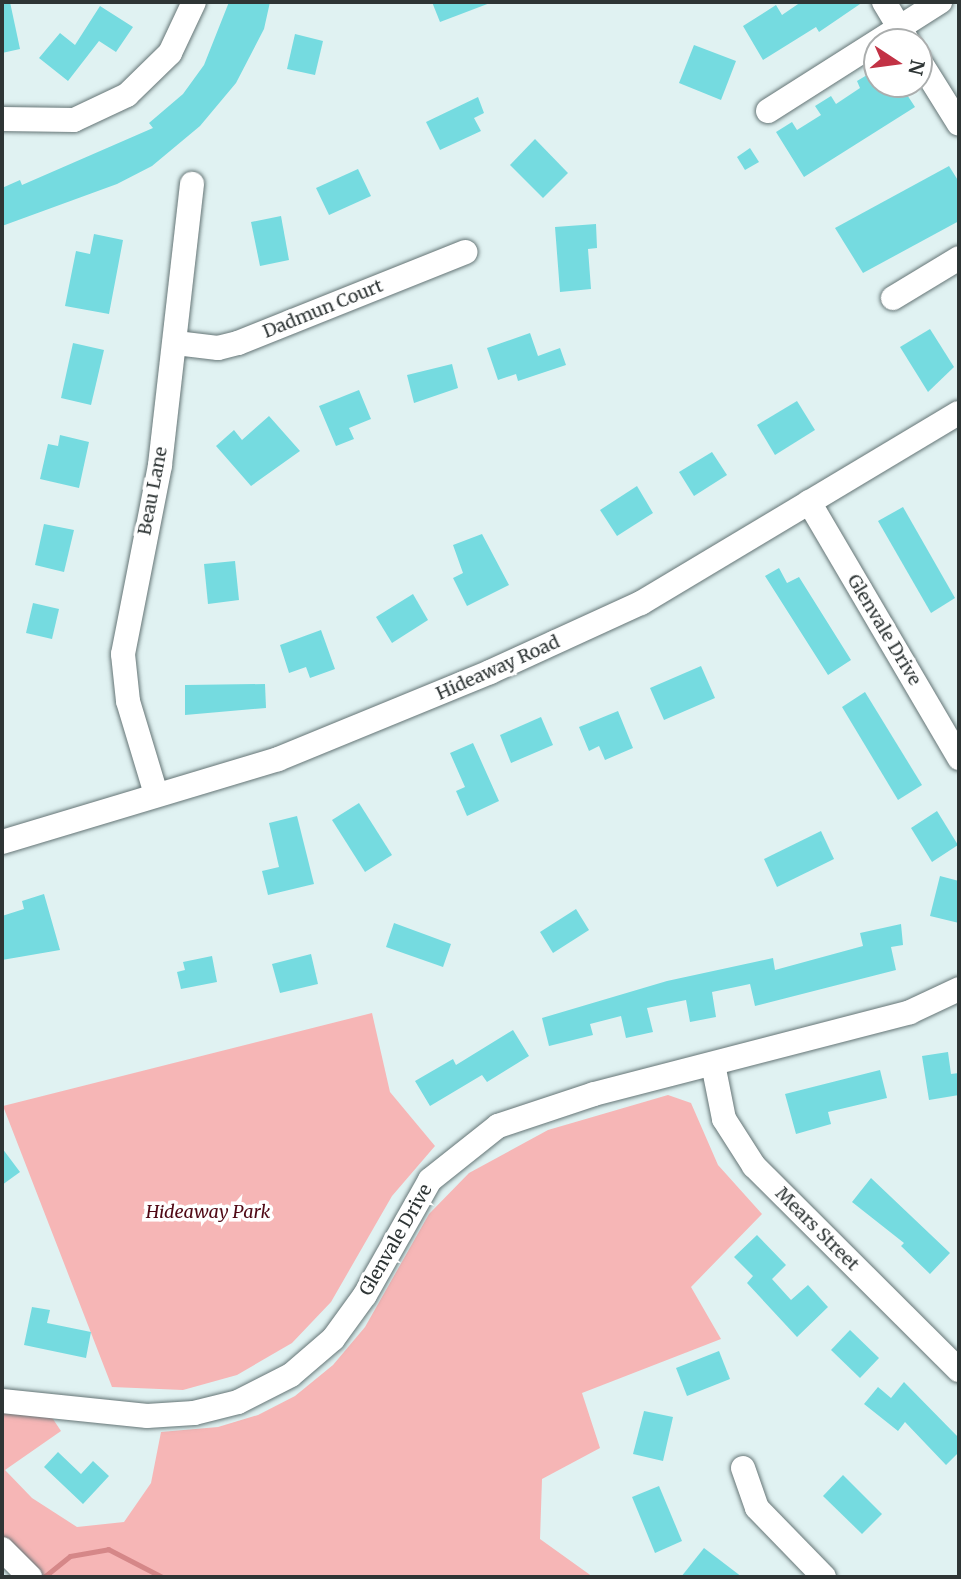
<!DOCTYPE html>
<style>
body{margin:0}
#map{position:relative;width:961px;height:1579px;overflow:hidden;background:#e0f2f2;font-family:Merriweather,serif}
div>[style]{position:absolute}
.green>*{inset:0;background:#f6b6b6}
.stream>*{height:5px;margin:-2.5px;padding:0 2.5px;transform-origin:2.5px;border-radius:2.5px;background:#d58788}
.building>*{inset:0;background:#75dbe0}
.roads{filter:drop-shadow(0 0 2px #657576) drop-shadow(0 0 2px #657576)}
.minor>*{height:24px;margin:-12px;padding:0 12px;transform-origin:12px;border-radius:12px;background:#fff}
span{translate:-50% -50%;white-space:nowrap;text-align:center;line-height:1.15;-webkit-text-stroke:7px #fff;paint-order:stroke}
.street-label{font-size:18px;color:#2e3535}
.park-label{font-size:18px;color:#500915;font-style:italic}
.frame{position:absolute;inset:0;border:4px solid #2e3535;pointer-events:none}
.north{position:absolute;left:863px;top:28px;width:70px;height:70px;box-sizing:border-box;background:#fff;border:2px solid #abaeae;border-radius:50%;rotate:103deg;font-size:19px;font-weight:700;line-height:28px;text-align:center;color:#2e3535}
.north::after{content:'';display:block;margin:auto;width:24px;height:32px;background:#c23245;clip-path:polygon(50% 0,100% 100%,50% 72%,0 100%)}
</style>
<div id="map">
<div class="green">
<div style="clip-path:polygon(372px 1013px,390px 1092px,435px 1146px,392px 1196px,331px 1302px,292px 1343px,237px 1375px,183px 1390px,112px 1387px,3px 1106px)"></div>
<div style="clip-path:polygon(668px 1095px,691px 1103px,718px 1165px,762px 1214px,691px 1287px,721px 1339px,582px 1393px,600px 1448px,542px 1479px,540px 1539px,593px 1577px,40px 1577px,2px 1537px,2px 1412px,51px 1416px,61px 1431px,5px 1470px,32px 1498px,77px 1527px,124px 1522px,151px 1483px,161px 1432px,218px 1427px,258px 1415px,295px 1396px,333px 1365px,365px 1327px,429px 1214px,469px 1173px,548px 1130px)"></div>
</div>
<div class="stream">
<div style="left:44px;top:1577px;width:33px;rotate:-39deg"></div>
<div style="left:70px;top:1556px;width:39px;rotate:-10deg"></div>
<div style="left:108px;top:1549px;width:61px;rotate:27.4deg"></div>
</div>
<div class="building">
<div style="clip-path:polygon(2px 2px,10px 2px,20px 49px,2px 53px)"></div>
<div style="clip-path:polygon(229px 2px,270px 2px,264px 29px,236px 83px,200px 126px,152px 166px,117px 184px,2px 226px,2px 188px,20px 180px,22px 185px,153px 128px,149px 123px,183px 94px,204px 65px)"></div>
<div style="clip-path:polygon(432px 2px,490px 2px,490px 3px,440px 22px)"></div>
<div style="clip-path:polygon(801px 2px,863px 2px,819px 32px,816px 27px,763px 60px,743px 26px,776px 5px,782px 15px)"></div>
<div style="clip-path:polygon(100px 6px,133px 27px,116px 52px,99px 41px,68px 81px,39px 58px,60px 33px,75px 45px)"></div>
<div style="clip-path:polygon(295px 34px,323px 41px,315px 75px,287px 69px)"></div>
<div style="clip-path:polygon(694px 45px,736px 61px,721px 100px,679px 83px)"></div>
<div style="clip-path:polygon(872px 72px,877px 84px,900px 84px,915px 107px,804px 177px,776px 132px,792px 122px,797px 130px,821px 115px,815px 106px,831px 96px,836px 104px,860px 88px,857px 81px)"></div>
<div style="clip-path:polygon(478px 97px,484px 113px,474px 118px,481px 131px,440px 150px,426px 122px)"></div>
<div style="clip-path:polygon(535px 139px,568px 173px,543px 198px,510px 165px)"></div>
<div style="clip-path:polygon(750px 148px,759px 162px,745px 170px,737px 157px)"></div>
<div style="clip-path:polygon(949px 166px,959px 182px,959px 221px,863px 273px,835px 228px)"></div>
<div style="clip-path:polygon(358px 169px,371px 196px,329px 215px,316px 188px)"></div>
<div style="clip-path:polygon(281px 216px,289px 260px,260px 266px,251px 222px)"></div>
<div style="clip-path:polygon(596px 224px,597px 248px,588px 249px,591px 289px,560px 292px,555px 227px)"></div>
<div style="clip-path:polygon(94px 234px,123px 240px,109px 314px,65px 306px,76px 251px,90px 254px)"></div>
<div style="clip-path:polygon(930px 329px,954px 367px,928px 392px,900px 347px)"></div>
<div style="clip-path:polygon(530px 333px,538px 356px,560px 348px,566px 365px,518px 381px,516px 374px,498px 380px,487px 348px)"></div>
<div style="clip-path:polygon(73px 343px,104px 350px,91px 405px,61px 398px)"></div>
<div style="clip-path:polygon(452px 364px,458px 388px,414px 403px,407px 375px)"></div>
<div style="clip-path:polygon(359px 390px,371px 419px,349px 428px,354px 439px,336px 446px,319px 406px)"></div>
<div style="clip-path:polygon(797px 401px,815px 430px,775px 455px,757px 425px)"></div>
<div style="clip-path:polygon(269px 416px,300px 451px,251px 486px,216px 446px,234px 430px,242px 440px)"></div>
<div style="clip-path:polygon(60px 435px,89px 442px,79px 488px,40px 479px,48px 444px,58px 446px)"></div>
<div style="clip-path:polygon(712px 452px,727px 475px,694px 496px,679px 472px)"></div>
<div style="clip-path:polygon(637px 486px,653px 513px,617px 536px,600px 510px)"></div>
<div style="clip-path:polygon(903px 507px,955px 598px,931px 613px,878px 521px)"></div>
<div style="clip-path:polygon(44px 524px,74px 530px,64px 572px,35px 565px)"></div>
<div style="clip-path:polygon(482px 534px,509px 585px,467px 606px,453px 578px,463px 573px,453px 545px)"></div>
<div style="clip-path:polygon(235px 561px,239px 600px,208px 604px,204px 564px)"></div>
<div style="clip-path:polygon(779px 568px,787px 583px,799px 577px,851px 660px,828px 675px,765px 576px)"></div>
<div style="clip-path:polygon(413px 594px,428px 620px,392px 643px,376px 617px)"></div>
<div style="clip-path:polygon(33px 603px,59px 609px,52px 639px,26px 633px)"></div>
<div style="clip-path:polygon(321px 630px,335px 669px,310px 678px,306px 667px,289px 673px,280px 645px)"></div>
<div style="clip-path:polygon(701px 666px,715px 698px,664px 720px,650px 688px)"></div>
<div style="clip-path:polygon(265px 684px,266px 708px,185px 715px,185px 685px)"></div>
<div style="clip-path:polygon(865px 692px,922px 785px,898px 800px,842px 707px)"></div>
<div style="clip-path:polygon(618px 711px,633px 748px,605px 760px,599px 746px,589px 751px,579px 727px)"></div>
<div style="clip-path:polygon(541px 717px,553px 745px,511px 763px,500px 735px)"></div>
<div style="clip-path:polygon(473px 743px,499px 801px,467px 816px,456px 791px,465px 787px,450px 753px)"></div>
<div style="clip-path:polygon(359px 803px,392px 855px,365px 872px,332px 820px)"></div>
<div style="clip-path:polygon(937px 811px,958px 845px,932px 862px,911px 828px)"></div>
<div style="clip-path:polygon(297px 816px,314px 884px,268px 895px,262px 871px,279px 867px,269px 823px)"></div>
<div style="clip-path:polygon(821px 831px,834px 859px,777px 887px,764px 859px)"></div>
<div style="clip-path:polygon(940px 876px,959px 881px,959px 923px,930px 916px)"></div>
<div style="clip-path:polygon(44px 894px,60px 950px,2px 960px,2px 916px,24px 909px,22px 901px)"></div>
<div style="clip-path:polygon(576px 909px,589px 930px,553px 953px,540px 932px)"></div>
<div style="clip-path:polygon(394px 923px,451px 944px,443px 967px,386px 947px)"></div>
<div style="clip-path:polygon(901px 924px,903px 945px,891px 947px,896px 970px,755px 1006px,750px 984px,712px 992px,716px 1017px,690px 1022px,686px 1000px,647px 1008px,653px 1032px,626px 1038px,621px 1016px,590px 1024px,593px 1035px,549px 1046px,542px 1018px,667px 981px,773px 958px,775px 970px,863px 946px,860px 933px)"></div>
<div style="clip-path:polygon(311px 954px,318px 984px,280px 993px,272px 964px)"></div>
<div style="clip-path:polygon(212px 956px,217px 982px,181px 989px,177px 972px,185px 970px,183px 962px)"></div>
<div style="clip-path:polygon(513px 1030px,529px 1056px,487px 1082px,482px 1075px,430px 1106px,415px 1081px,453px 1059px,456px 1065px)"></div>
<div style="clip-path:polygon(948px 1052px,951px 1074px,959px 1073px,959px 1095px,929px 1100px,922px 1056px)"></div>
<div style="clip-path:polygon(880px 1070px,887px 1098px,828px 1112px,831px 1124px,796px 1134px,785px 1094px)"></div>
<div style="clip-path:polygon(2px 1148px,20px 1172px,2px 1185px)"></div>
<div style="clip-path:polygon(871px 1178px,950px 1253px,930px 1274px,901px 1246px,904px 1243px,852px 1202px)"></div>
<div style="clip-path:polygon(757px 1235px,786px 1265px,772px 1279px,791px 1300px,808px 1285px,828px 1307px,797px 1337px,747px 1283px,753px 1276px,734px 1257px)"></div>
<div style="clip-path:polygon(32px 1307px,50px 1310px,47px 1323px,91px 1332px,86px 1358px,24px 1345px)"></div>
<div style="clip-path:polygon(850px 1330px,879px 1358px,860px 1378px,831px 1350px)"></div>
<div style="clip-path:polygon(719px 1351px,730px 1379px,687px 1396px,676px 1368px)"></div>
<div style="clip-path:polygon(904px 1382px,959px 1438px,959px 1452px,946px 1465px,905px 1422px,898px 1431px,864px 1404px,878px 1387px,891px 1398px)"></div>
<div style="clip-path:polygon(644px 1411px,673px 1417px,663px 1461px,633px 1454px)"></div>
<div style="clip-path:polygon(58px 1452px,81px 1474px,93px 1461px,109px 1476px,83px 1504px,44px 1467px)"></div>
<div style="clip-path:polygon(843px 1475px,882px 1514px,862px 1534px,823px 1496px)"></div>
<div style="clip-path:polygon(659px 1486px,682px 1541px,655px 1553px,632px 1497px)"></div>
<div style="clip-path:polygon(704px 1548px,742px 1577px,681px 1577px)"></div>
</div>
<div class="roads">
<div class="minor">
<div style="left:884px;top:2px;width:47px;rotate:59deg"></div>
<div style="left:919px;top:60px;width:75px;rotate:58deg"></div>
<div style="left:768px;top:111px;width:204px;rotate:-32.4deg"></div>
<div style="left:2px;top:119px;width:72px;rotate:0.8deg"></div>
<div style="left:74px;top:120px;width:59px;rotate:-25.3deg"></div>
<div style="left:127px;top:95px;width:60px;rotate:-44.3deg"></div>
<div style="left:170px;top:53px;width:56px;rotate:-64.8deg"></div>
<div style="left:893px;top:298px;width:77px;rotate:-31.2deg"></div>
<div style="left:176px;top:343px;width:42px;rotate:6.8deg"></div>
<div style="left:218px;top:348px;width:21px;rotate:-14deg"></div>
<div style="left:238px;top:343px;width:245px;rotate:-21.8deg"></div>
<div style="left:809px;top:502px;width:297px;rotate:59.6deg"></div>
<div style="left:156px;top:794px;width:97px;rotate:-106.8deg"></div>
<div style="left:128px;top:701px;width:47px;rotate:-96.1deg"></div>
<div style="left:123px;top:654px;width:193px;rotate:-78.9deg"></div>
<div style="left:160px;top:465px;width:283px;rotate:-83.5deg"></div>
<div style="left:2px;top:842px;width:288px;rotate:-16.7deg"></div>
<div style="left:278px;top:759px;width:229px;rotate:-22.3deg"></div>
<div style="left:490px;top:672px;width:166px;rotate:-24.6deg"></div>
<div style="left:641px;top:603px;width:370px;rotate:-30.9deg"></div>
<div style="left:713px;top:1064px;width:56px;rotate:78.7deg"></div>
<div style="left:724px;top:1119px;width:56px;rotate:57.4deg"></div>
<div style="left:754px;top:1166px;width:289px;rotate:44.9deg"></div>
<div style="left:2px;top:1401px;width:146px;rotate:5.9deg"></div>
<div style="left:147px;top:1416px;width:47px;rotate:-3.7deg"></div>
<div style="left:194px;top:1413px;width:45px;rotate:-14deg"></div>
<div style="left:238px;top:1402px;width:59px;rotate:-27deg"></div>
<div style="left:291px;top:1375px;width:55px;rotate:-40.6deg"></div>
<div style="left:333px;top:1339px;width:54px;rotate:-54deg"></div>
<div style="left:365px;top:1295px;width:132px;rotate:-60.5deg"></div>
<div style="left:430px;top:1180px;width:87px;rotate:-38.5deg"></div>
<div style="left:498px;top:1126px;width:101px;rotate:-18.4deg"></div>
<div style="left:594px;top:1094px;width:326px;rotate:-14.5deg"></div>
<div style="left:910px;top:1012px;width:54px;rotate:-25.1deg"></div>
<div style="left:743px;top:1468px;width:42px;rotate:70.7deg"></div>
<div style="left:757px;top:1508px;width:96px;rotate:45.8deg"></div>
<div style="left:2px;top:1549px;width:40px;rotate:45deg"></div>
</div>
</div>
<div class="street-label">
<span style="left:323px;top:309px;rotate:-22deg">Dadmun Court</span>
<span style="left:153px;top:491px;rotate:-79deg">Beau Lane</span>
<span style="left:884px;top:630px;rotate:59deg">Glenvale Drive</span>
<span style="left:498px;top:668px;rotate:-24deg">Hideaway Road</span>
<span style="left:817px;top:1229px;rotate:45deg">Mears Street</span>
<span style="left:396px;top:1240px;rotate:-60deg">Glenvale Drive</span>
</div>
<div class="park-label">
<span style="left:208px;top:1212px">Hideaway Park</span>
</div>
<div class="frame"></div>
<div class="north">N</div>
</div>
